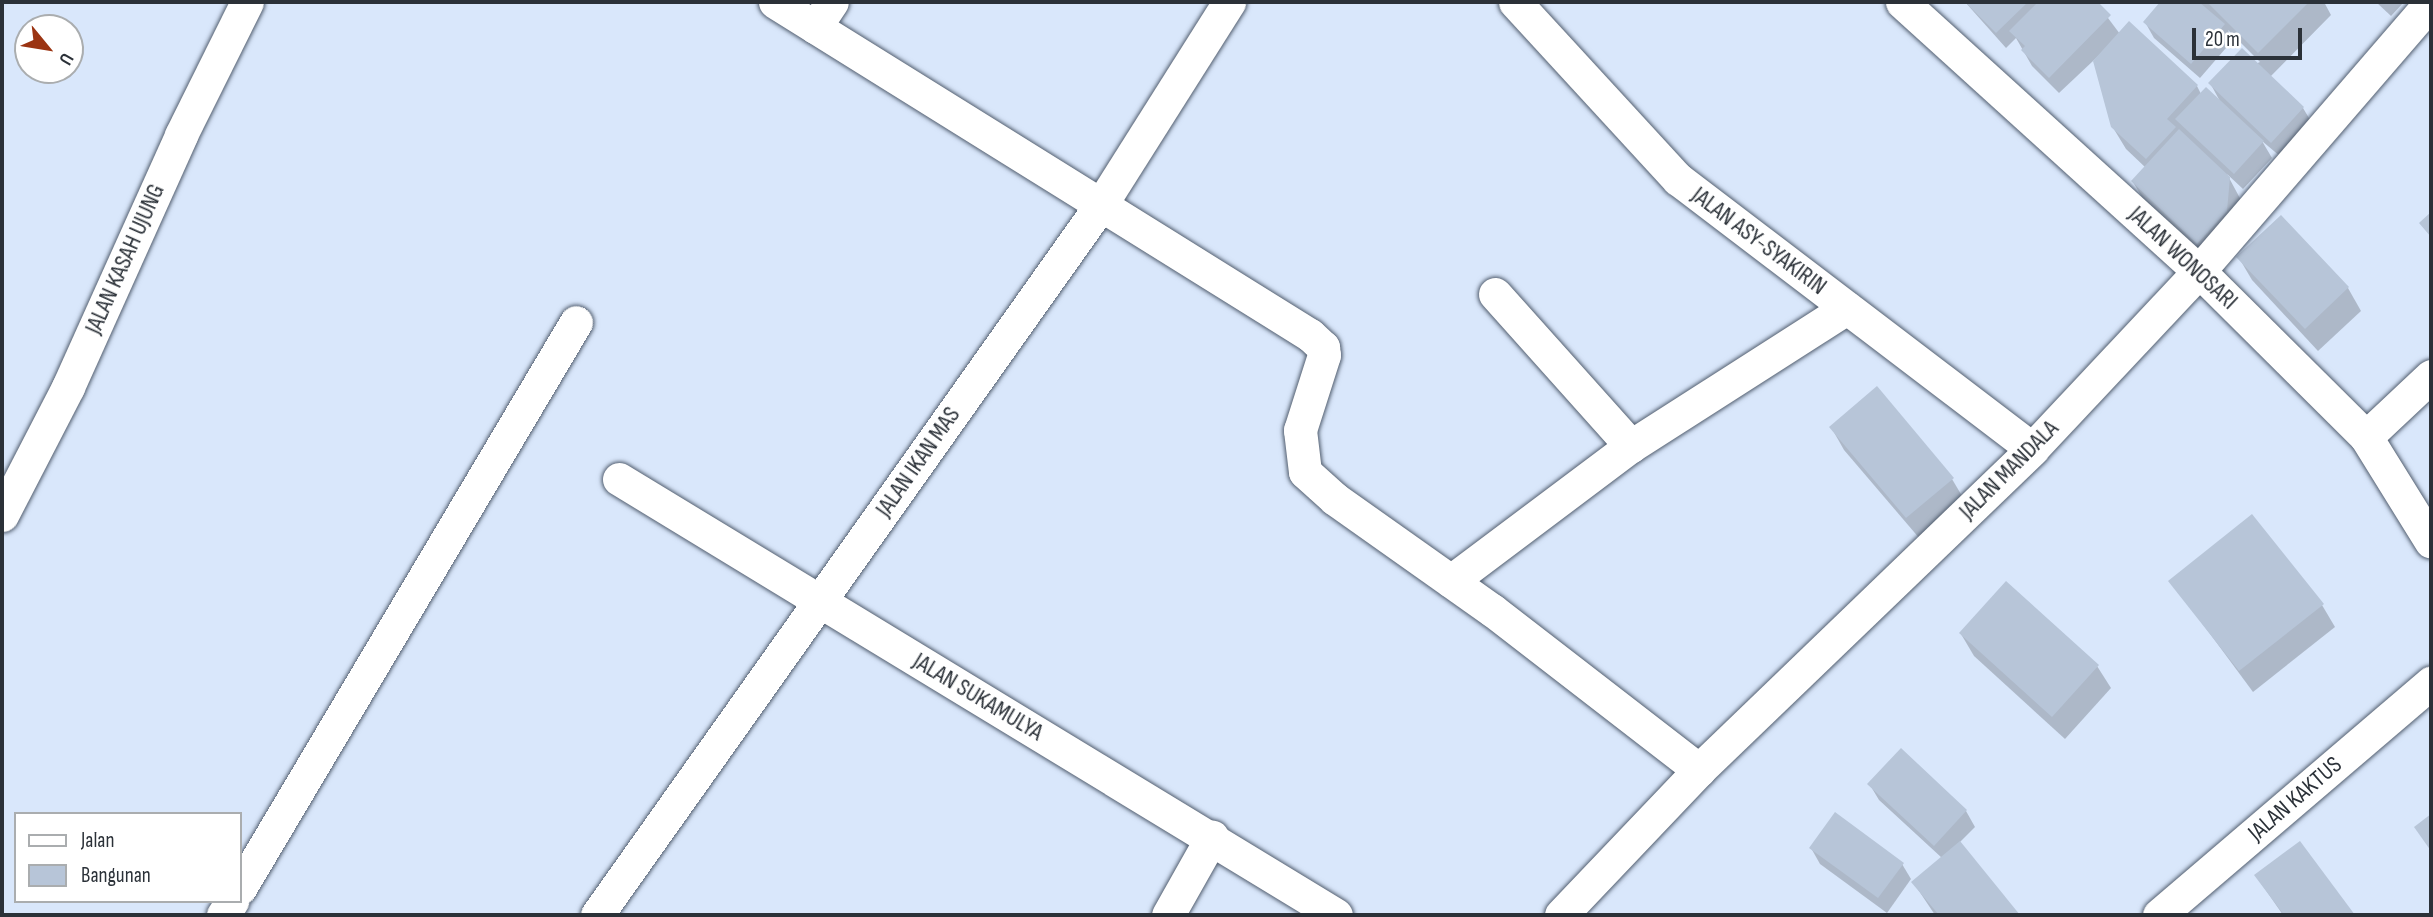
<!DOCTYPE html>
<style>
body{margin:0}
#map{position:relative;width:2433px;height:917px;overflow:hidden;background:#d9e7fb;font-family:"Sofia Sans Condensed",sans-serif}
div>[style]{position:absolute}
.shadow>*{inset:0;background:#0003}
.building>*{inset:0;background:#b7c5d8}
.roads{filter:drop-shadow(0 0 2px #525e6f) drop-shadow(0 0 2px #525e6f)}
.minor>*{height:33px;margin:-16.5px;padding:0 16.5px;transform-origin:16.5px;border-radius:16.5px;background:#fff}
span{translate:-50% -50%;white-space:nowrap;text-align:center;line-height:1.15;-webkit-text-stroke:6px #fff;paint-order:stroke}
.street-label{font-size:24px;color:#2b3138}
.frame{position:absolute;inset:0;border:4px solid #2b3138;pointer-events:none}
.legend{position:absolute;left:14px;top:812px;width:228px;height:91px;box-sizing:border-box;background:#fff;border:2px solid #aaadaf;margin:0;padding:9px 12px;list-style:none;font-size:21px;color:#2b3138}
.legend li{display:flex;align-items:center;gap:14px;height:35px}
.legend b{width:35px;border:2px solid #aaadaf}
.north{position:absolute;left:14px;top:14px;width:70px;height:70px;box-sizing:border-box;background:#fff;border:2px solid #aaadaf;border-radius:50%;rotate:120deg;font-size:19px;font-weight:700;line-height:28px;text-align:center;color:#2b3138}
.north::after{content:'';display:block;margin:auto;width:24px;height:32px;background:#9b3412;clip-path:polygon(50% 0,100% 100%,50% 72%,0 100%)}
.scale{position:absolute;left:2192px;top:28px;width:110px;height:32px;box-sizing:border-box;border:4px solid #2b3138;border-top:0;padding-left:9px;font-size:21px;line-height:24px;white-space:nowrap;color:#2b3138;-webkit-text-stroke:5px #fff;paint-order:stroke}
</style>
<div id="map">
<div class="shadow">
<div style="clip-path:polygon(1965px 2px,2096px 2px,2120px 34px,2197px 86px,2201px 94px,2221px 103px,2210px 83px,2260px 62px,2228px 30px,2232px 41px,2200px 78px,2154px 38px,2145px 22px,2163px 2px,2324px 2px,2331px 15px,2270px 77px,2303px 108px,2312px 123px,2281px 157px,2262px 141px,2272px 158px,2243px 189px,2227px 174px,2242px 202px,2211px 265px,2146px 204px,2133px 182px,2146px 168px,2126px 149px,2112px 126px,2110px 45px,2059px 93px,2032px 66px,2016px 38px,2006px 48px)"></div>
<div style="clip-path:polygon(2376px 2px,2404px 2px,2391px 16px)"></div>
<div style="clip-path:polygon(2239px 258px,2348px 288px,2361px 311px,2318px 351px,2252px 280px)"></div>
<div style="clip-path:polygon(1831px 427px,1952px 479px,1965px 501px,1920px 539px,1844px 450px)"></div>
<div style="clip-path:polygon(2171px 581px,2322px 605px,2335px 627px,2253px 692px)"></div>
<div style="clip-path:polygon(1961px 634px,2097px 666px,2111px 688px,2065px 739px,1974px 656px)"></div>
<div style="clip-path:polygon(1870px 785px,1966px 811px,1975px 827px,1959px 843px,2018px 915px,1935px 915px,1913px 882px,1942px 858px,1879px 800px)"></div>
<div style="clip-path:polygon(2300px 843px,2353px 915px,2283px 915px,2256px 876px)"></div>
<div style="clip-path:polygon(1811px 848px,1902px 864px,1911px 879px,1887px 913px,1820px 864px)"></div>
</div>
<div class="building">
<div style="clip-path:polygon(1965px 2px,2028px 2px,1996px 33px)"></div>
<div style="clip-path:polygon(2038px 2px,2098px 2px,2111px 15px,2049px 78px,2021px 50px,2025px 46px,2009px 31px)"></div>
<div style="clip-path:polygon(2160px 2px,2199px 2px,2225px 24px,2191px 64px,2143px 22px)"></div>
<div style="clip-path:polygon(2207px 2px,2309px 2px,2258px 53px)"></div>
<div style="clip-path:polygon(2129px 21px,2198px 85px,2167px 119px,2176px 127px,2146px 159px,2111px 127px,2093px 61px)"></div>
<div style="clip-path:polygon(2242px 48px,2304px 107px,2271px 143px,2208px 83px)"></div>
<div style="clip-path:polygon(2206px 87px,2264px 141px,2234px 174px,2175px 119px)"></div>
<div style="clip-path:polygon(2179px 129px,2230px 177px,2227px 211px,2197px 244px,2131px 181px)"></div>
<div style="clip-path:polygon(2431px 212px,2431px 237px,2419px 223px)"></div>
<div style="clip-path:polygon(2281px 215px,2349px 287px,2305px 329px,2236px 257px)"></div>
<div style="clip-path:polygon(1877px 386px,1954px 478px,1906px 518px,1829px 427px)"></div>
<div style="clip-path:polygon(2252px 514px,2324px 604px,2239px 671px,2168px 581px)"></div>
<div style="clip-path:polygon(2006px 581px,2099px 665px,2052px 717px,1959px 633px)"></div>
<div style="clip-path:polygon(1901px 748px,1967px 810px,1934px 846px,1867px 784px)"></div>
<div style="clip-path:polygon(1835px 812px,1904px 863px,1878px 898px,1809px 848px)"></div>
<div style="clip-path:polygon(2431px 814px,2431px 851px,2414px 827px)"></div>
<div style="clip-path:polygon(1960px 841px,2020px 915px,1939px 915px,1911px 882px)"></div>
<div style="clip-path:polygon(2300px 841px,2355px 915px,2284px 915px,2254px 875px)"></div>
</div>
<div class="roads">
<div class="minor">
<div style="left:775px;top:2px;width:630px;rotate:31.9deg"></div>
<div style="left:1310px;top:335px;width:18px;rotate:43deg"></div>
<div style="left:1323px;top:347px;width:8px;rotate:83deg"></div>
<div style="left:1324px;top:355px;width:79px;rotate:107.7deg"></div>
<div style="left:1300px;top:430px;width:42px;rotate:83.2deg"></div>
<div style="left:1305px;top:472px;width:40px;rotate:42deg"></div>
<div style="left:1335px;top:499px;width:192px;rotate:35.3deg"></div>
<div style="left:1492px;top:610px;width:262px;rotate:37.7deg"></div>
<div style="left:1515px;top:2px;width:241px;rotate:47.4deg"></div>
<div style="left:1678px;top:179px;width:445px;rotate:37.3deg"></div>
<div style="left:1902px;top:2px;width:401px;rotate:42.2deg"></div>
<div style="left:2199px;top:271px;width:235px;rotate:44.8deg"></div>
<div style="left:2366px;top:437px;width:123px;rotate:58.2deg"></div>
<div style="left:815px;top:27px;width:30px;rotate:-56deg"></div>
<div style="left:1495px;top:294px;width:204px;rotate:48.2deg"></div>
<div style="left:2366px;top:437px;width:89px;rotate:-43.2deg"></div>
<div style="left:619px;top:479px;width:839px;rotate:31.3deg"></div>
<div style="left:2px;top:515px;width:144px;rotate:-62.7deg"></div>
<div style="left:68px;top:387px;width:276px;rotate:-65.8deg"></div>
<div style="left:181px;top:135px;width:148px;rotate:-63.6deg"></div>
<div style="left:1451px;top:581px;width:225px;rotate:-36.9deg"></div>
<div style="left:1631px;top:446px;width:256px;rotate:-32.6deg"></div>
<div style="left:240px;top:888px;width:658px;rotate:-59.3deg"></div>
<div style="left:223px;top:915px;width:17px;rotate:-57deg"></div>
<div style="left:597px;top:915px;width:873px;rotate:-54.65deg"></div>
<div style="left:1102px;top:203px;width:238px;rotate:-57.7deg"></div>
<div style="left:1168px;top:915px;width:90px;rotate:-60.6deg"></div>
<div style="left:1561px;top:915px;width:200px;rotate:-46.4deg"></div>
<div style="left:1699px;top:770px;width:463px;rotate:-43.9deg"></div>
<div style="left:2032px;top:449px;width:244px;rotate:-46.8deg"></div>
<div style="left:2199px;top:271px;width:355px;rotate:-49.2deg"></div>
<div style="left:2159px;top:915px;width:358px;rotate:-40.5deg"></div>
</div>
</div>
<div class="street-label">
<span style="left:1759px;top:241px;rotate:37deg">JALAN ASY-SYAKIRIN</span>
<span style="left:2183px;top:258px;rotate:43deg">JALAN WONOSARI</span>
<span style="left:125px;top:259px;rotate:-66deg">JALAN KASAH UJUNG</span>
<span style="left:918px;top:462px;rotate:-55deg">JALAN IKAN MAS</span>
<span style="left:2009px;top:470px;rotate:-45deg">JALAN MANDALA</span>
<span style="left:978px;top:697px;rotate:31deg">JALAN SUKAMULYA</span>
<span style="left:2295px;top:799px;rotate:-41deg">JALAN KAKTUS</span>
</div>
<div class="frame"></div>
<ul class="legend">
<li><b style="height:9px;background:#fff"></b>Jalan</li>
<li><b style="height:19px;background:#b7c5d8"></b>Bangunan</li>
</ul>
<div class="north">U</div>
<div class="scale">20 m</div>
</div>
